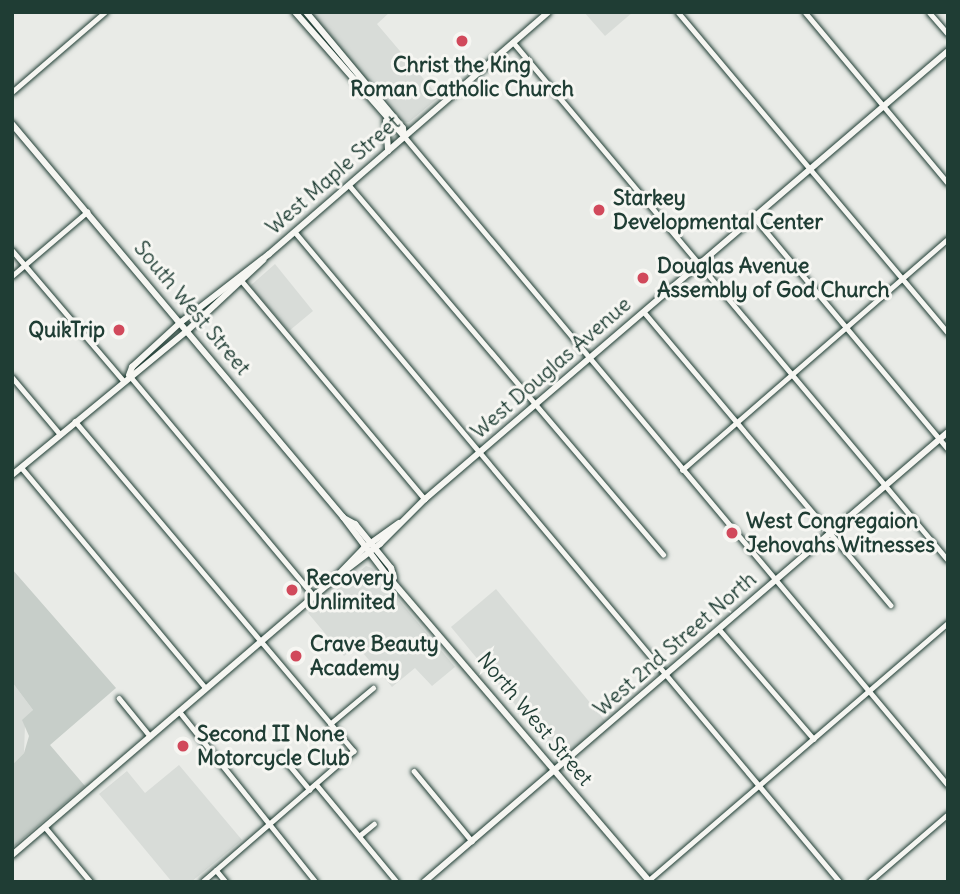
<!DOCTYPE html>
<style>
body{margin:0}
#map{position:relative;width:960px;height:894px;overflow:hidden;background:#e9ebe7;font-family:Delius,sans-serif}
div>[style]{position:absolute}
.built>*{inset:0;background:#d8dcd8}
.green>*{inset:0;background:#c7cec9}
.roads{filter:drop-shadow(0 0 2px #1f3d34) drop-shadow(0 0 2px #1f3d34)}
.street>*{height:4.5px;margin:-2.25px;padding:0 2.25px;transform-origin:2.25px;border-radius:2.25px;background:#f6f6f2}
.secondary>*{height:6px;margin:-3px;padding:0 3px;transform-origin:3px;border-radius:3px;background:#f6f6f2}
.dots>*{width:19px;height:19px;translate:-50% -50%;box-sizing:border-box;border:4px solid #f6f6f2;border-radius:50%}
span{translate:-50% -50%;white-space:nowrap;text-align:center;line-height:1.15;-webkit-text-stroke:6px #f6f6f2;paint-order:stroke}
.poi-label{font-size:21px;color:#1f3d34;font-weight:700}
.left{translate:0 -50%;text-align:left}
.right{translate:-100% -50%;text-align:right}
.street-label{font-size:21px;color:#1f3d34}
.frame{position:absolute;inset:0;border:14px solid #1f3d34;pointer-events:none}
</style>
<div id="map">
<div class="built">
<div style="clip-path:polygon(309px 12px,390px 12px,377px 24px,439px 97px,409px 122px,400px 123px)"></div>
<div style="clip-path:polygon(584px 12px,633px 12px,605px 36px)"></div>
<div style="clip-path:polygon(275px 264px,313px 311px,289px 331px,250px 286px)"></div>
<div style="clip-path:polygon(366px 566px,372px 568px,455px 667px,432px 686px,415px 668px,392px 687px,357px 646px,344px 656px,308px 613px)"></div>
<div style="clip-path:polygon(496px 589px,606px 722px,561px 760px,451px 627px)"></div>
<div style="clip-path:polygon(12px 682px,33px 710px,25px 725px,24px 753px,12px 765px)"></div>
<div style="clip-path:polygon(179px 765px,242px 840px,191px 882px,172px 882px,99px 794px,127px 771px,145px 793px)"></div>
</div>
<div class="green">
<div style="clip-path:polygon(12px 569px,116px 688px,50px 745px,85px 786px,12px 848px,12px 765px,24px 753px,29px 736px,22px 720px,33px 710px,12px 682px)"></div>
</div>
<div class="roads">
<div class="street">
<div style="left:678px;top:12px;width:419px;rotate:49.9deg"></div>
<div style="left:805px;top:12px;width:223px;rotate:50.1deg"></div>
<div style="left:929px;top:12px;width:29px;rotate:49deg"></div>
<div style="left:513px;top:42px;width:676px;rotate:49.98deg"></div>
<div style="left:12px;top:92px;width:123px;rotate:-40.7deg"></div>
<div style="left:404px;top:136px;width:847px;rotate:50.03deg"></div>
<div style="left:349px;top:185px;width:485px;rotate:49.6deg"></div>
<div style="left:754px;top:217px;width:302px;rotate:50.1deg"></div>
<div style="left:295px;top:232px;width:848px;rotate:50.02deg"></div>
<div style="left:12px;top:250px;width:171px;rotate:49.5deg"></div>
<div style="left:12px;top:276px;width:99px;rotate:-40.5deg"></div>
<div style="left:241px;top:280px;width:286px;rotate:50deg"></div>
<div style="left:644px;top:312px;width:383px;rotate:49.9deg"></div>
<div style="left:130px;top:376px;width:287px;rotate:50.1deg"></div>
<div style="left:12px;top:377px;width:75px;rotate:49.9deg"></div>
<div style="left:75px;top:421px;width:432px;rotate:49.8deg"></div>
<div style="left:354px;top:751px;width:200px;rotate:139.1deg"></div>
<div style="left:21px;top:467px;width:288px;rotate:50.1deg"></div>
<div style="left:682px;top:470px;width:352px;rotate:-41deg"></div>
<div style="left:719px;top:629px;width:145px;rotate:49.2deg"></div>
<div style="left:119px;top:698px;width:49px;rotate:50.8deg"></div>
<div style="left:179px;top:711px;width:219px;rotate:51.3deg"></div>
<div style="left:330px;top:724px;width:56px;rotate:-39.9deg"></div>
<div style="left:281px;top:755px;width:45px;rotate:50.4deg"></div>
<div style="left:414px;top:771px;width:91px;rotate:50.4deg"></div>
<div style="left:316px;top:784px;width:127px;rotate:50.4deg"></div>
<div style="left:45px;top:827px;width:72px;rotate:50.1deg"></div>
<div style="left:359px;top:836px;width:19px;rotate:-39deg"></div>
<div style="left:216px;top:870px;width:16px;rotate:50deg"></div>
<div style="left:649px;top:880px;width:394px;rotate:-40.7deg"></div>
<div style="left:869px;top:882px;width:104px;rotate:-40.7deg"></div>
</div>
<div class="secondary">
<div style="left:295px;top:12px;width:165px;rotate:48.7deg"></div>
<div style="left:306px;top:12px;width:151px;rotate:50.1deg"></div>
<div style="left:403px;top:128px;width:8px;rotate:83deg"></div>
<div style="left:386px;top:121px;width:30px;rotate:86deg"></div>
<div style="left:12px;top:124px;width:514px;rotate:49.89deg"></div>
<div style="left:343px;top:517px;width:71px;rotate:53deg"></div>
<div style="left:386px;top:574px;width:406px;rotate:49.4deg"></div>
<div style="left:129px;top:375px;width:9px;rotate:-69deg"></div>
<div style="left:132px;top:367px;width:67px;rotate:-42.6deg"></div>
<div style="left:181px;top:322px;width:111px;rotate:-37.7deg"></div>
<div style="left:269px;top:254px;width:369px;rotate:-40.9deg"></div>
<div style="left:12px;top:475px;width:228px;rotate:-39.5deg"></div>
<div style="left:188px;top:330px;width:103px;rotate:-43deg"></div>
<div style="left:344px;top:518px;width:13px;rotate:29deg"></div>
<div style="left:355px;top:524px;width:57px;rotate:50.7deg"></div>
<div style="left:391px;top:568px;width:10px;rotate:73deg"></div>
<div style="left:334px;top:579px;width:43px;rotate:-45.9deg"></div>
<div style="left:364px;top:548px;width:43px;rotate:-35.5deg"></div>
<div style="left:12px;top:855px;width:424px;rotate:-40.6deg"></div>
<div style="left:334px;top:579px;width:58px;rotate:-37.3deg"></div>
<div style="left:380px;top:544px;width:64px;rotate:-45deg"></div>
<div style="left:425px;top:499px;width:689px;rotate:-40.58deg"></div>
<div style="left:424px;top:882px;width:691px;rotate:-40.66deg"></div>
</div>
</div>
<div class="dots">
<div style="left:462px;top:41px;background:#d1495b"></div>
<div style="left:599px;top:210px;background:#d1495b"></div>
<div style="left:643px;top:278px;background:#d1495b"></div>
<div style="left:119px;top:330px;background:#d1495b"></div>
<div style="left:732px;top:533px;background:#d1495b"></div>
<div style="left:292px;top:590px;background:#d1495b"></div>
<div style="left:296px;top:656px;background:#d1495b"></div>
<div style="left:183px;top:746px;background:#d1495b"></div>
</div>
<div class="poi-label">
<span style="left:462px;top:77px">Christ the King<br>Roman Catholic Church</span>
<span class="left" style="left:613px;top:210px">Starkey<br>Developmental Center</span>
<span class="left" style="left:657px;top:278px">Douglas Avenue<br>Assembly of God Church</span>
<span class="right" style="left:105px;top:330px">QuikTrip</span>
<span class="left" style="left:746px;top:533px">West Congregaion<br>Jehovahs Witnesses</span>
<span class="left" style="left:306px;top:590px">Recovery<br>Unlimited</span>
<span class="left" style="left:310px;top:656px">Crave Beauty<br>Academy</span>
<span class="left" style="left:197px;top:746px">Second II None<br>Motorcycle Club</span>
</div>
<div class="street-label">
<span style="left:333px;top:175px;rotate:-41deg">West Maple Street</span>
<span style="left:192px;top:308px;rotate:50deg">South West Street</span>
<span style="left:551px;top:368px;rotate:-41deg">West Douglas Avenue</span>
<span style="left:675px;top:644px;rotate:-41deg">West 2nd Street North</span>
<span style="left:535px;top:719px;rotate:50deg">North West Street</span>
</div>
<div class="frame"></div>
</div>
